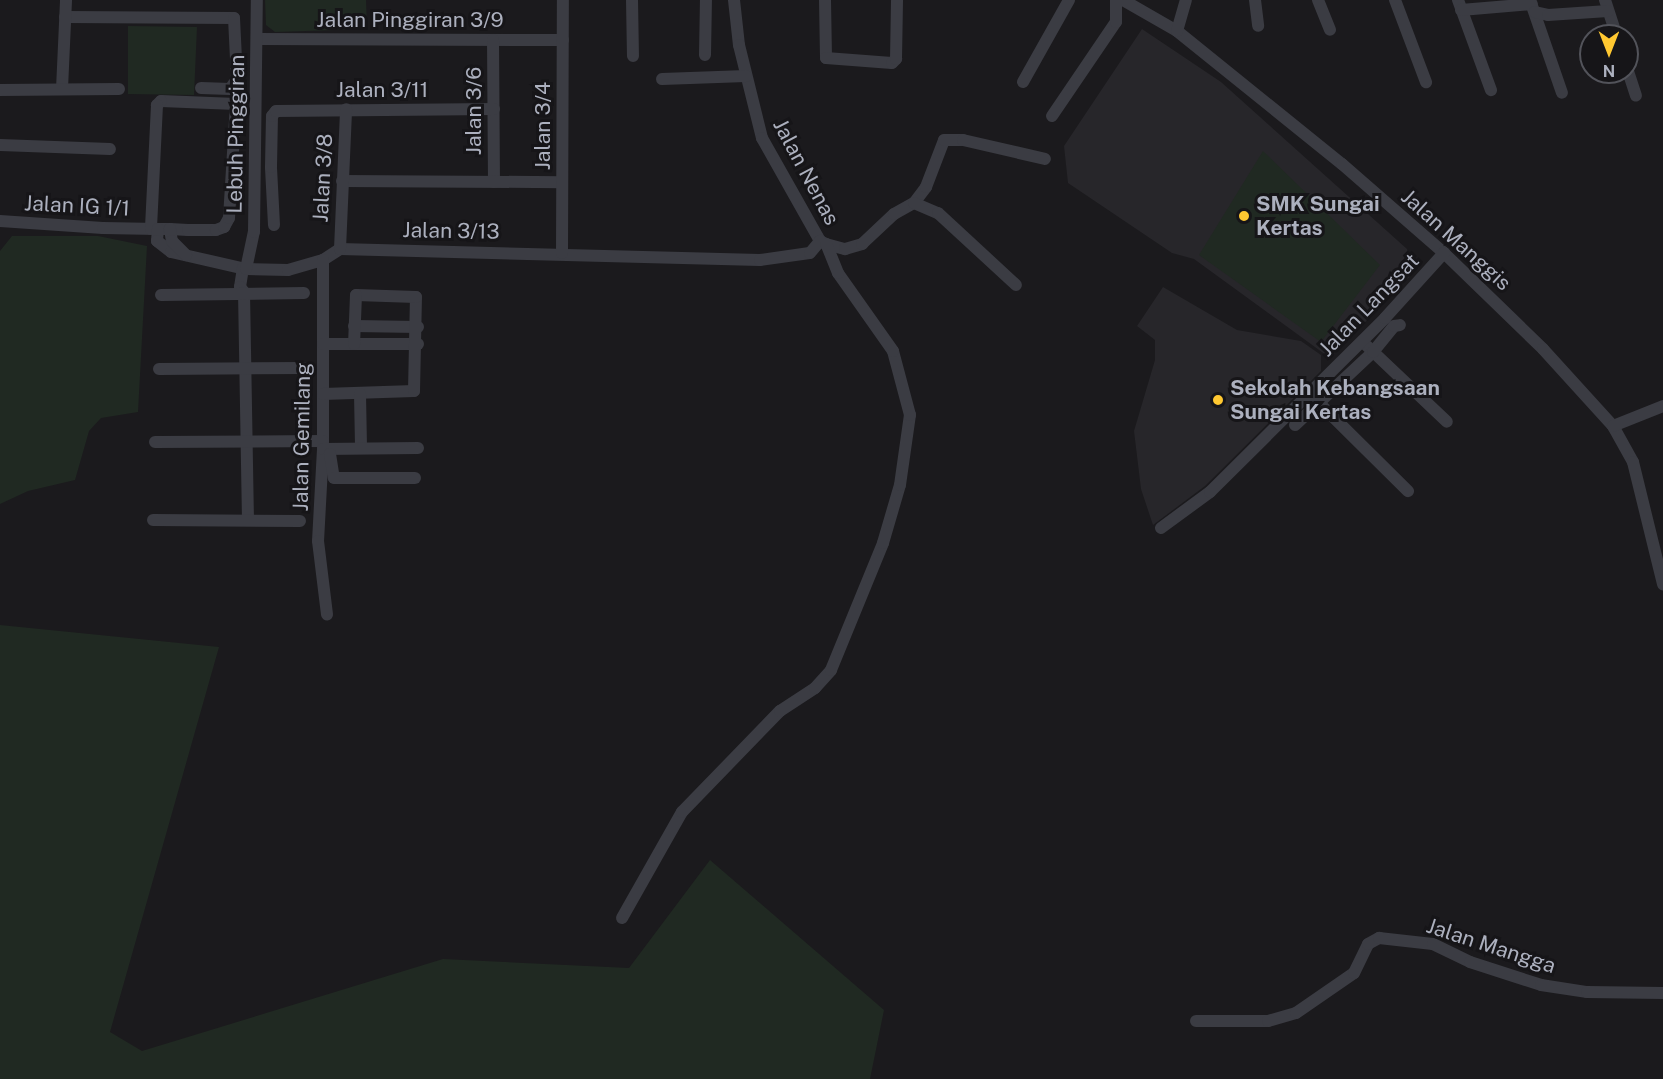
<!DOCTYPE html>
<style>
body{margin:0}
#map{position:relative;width:1663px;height:1079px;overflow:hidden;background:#1b1a1d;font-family:"Public Sans",sans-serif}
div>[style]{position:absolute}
.built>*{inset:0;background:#27262a}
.green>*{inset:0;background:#202922}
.minor>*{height:12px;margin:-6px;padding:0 6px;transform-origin:6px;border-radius:6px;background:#3b3c43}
.dots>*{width:16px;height:16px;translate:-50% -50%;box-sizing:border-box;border:3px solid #161518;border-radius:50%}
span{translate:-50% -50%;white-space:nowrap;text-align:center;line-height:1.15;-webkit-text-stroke:6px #161518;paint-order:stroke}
.street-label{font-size:21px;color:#acb0be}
.poi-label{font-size:21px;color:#acb0be;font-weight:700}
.left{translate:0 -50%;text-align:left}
.north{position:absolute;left:1579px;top:24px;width:60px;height:60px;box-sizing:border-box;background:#161518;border:2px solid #52535a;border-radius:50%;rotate:180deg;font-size:16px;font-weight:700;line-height:24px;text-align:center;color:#acb0be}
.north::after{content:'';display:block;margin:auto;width:21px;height:27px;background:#ffc831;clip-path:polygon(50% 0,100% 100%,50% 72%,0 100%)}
</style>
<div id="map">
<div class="built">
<div style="clip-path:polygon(1142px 29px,1221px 82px,1407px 249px,1414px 272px,1330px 358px,1194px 259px,1172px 253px,1068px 183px,1064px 146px)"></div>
<div style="clip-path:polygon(1163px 287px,1237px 330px,1301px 341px,1321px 355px,1321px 371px,1205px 486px,1153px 525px,1141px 489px,1134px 431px,1155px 360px,1155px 340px,1137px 326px)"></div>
</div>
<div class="green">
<div style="clip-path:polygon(265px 0,366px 0,367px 29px,275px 32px,266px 25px)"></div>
<div style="clip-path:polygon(128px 26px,197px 27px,194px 95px,128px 94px)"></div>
<div style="clip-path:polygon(1263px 151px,1380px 265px,1321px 342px,1199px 255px)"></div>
<div style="clip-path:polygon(12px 236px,98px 236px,147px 246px,138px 412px,101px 418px,89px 431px,75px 480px,28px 491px,0 504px,0 251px)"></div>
<div style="clip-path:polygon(0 625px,219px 647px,110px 1032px,142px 1051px,443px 959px,629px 968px,710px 860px,884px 1010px,870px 1079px,0 1079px)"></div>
</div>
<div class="minor">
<div style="left:632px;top:0;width:56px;rotate:89deg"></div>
<div style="left:734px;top:0;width:45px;rotate:83.7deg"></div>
<div style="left:739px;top:45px;width:96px;rotate:76.1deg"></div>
<div style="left:762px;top:138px;width:118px;rotate:60.6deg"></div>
<div style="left:820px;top:241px;width:7px;rotate:27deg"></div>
<div style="left:826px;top:244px;width:20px;rotate:15deg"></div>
<div style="left:845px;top:249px;width:18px;rotate:-16deg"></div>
<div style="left:862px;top:244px;width:44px;rotate:-43.2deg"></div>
<div style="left:894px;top:214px;width:23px;rotate:-29deg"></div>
<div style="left:914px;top:203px;width:20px;rotate:-53deg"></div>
<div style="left:926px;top:187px;width:50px;rotate:-69deg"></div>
<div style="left:944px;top:140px;width:19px"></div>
<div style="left:963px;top:140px;width:84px;rotate:13deg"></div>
<div style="left:825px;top:0;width:58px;rotate:89deg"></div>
<div style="left:826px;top:58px;width:66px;rotate:4.3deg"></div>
<div style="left:892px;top:63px;width:6px;rotate:-45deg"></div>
<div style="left:896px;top:59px;width:59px;rotate:-89deg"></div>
<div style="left:1123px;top:0;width:62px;rotate:29.9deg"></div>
<div style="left:1177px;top:31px;width:212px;rotate:38.9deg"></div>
<div style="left:1342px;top:164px;width:135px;rotate:41.1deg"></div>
<div style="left:1444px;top:253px;width:138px;rotate:44.1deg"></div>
<div style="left:1543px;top:349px;width:104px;rotate:47.7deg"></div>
<div style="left:1613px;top:426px;width:41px;rotate:60.9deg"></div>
<div style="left:1633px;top:462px;width:126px;rotate:76.2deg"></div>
<div style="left:1255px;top:0;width:26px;rotate:83deg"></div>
<div style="left:1318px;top:0;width:32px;rotate:68deg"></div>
<div style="left:1395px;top:0;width:88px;rotate:69.3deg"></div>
<div style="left:1458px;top:0;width:96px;rotate:69.9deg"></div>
<div style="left:1530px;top:0;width:98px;rotate:71deg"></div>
<div style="left:1605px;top:0;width:38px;rotate:72deg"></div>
<div style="left:1461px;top:10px;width:71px;rotate:-4.8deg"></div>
<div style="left:1535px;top:12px;width:13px;rotate:13deg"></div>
<div style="left:1548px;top:15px;width:60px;rotate:-3.8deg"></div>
<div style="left:65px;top:17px;width:169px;rotate:0.3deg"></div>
<div style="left:234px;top:18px;width:61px;rotate:87.2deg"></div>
<div style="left:237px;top:79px;width:12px;rotate:125deg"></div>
<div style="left:230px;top:89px;width:29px;rotate:-178deg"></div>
<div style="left:1177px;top:31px;width:32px;rotate:-74deg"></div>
<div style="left:257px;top:39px;width:306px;rotate:0.2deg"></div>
<div style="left:493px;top:40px;width:142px;rotate:89.6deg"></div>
<div style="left:705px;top:55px;width:55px;rotate:-89deg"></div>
<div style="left:1627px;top:68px;width:29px;rotate:72deg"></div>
<div style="left:662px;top:79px;width:84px;rotate:-2deg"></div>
<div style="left:1023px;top:82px;width:94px;rotate:-60.7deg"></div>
<div style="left:62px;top:89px;width:89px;rotate:-87.4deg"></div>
<div style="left:0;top:90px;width:119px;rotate:-0.5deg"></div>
<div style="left:1052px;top:116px;width:114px;rotate:-55.8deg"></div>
<div style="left:1116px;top:22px;width:22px;rotate:-90deg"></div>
<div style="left:0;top:145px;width:110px;rotate:2.1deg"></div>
<div style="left:342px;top:181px;width:220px;rotate:0.3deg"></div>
<div style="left:914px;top:203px;width:26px;rotate:23deg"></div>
<div style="left:938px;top:213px;width:106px;rotate:42.7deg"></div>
<div style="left:0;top:221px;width:103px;rotate:3.9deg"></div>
<div style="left:103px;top:228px;width:55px;rotate:1deg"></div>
<div style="left:158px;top:229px;width:12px"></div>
<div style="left:170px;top:229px;width:18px;rotate:3deg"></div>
<div style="left:188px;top:230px;width:28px"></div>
<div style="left:216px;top:230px;width:9px;rotate:-21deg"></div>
<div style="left:224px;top:227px;width:10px;rotate:-61deg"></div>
<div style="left:229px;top:218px;width:114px;rotate:-86.5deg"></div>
<div style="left:236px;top:104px;width:75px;rotate:-177.7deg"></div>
<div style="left:161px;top:101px;width:6px;rotate:135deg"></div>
<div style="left:157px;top:105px;width:124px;rotate:92.8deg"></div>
<div style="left:274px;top:225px;width:58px;rotate:-93deg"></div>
<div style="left:271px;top:167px;width:51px;rotate:-88.9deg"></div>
<div style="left:272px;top:116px;width:6px;rotate:-51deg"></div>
<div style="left:276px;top:111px;width:218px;rotate:-0.5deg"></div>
<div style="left:158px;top:229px;width:12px;rotate:95deg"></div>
<div style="left:157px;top:241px;width:18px;rotate:38deg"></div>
<div style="left:171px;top:252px;width:77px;rotate:12.8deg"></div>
<div style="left:246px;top:269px;width:42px;rotate:1.4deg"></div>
<div style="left:288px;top:270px;width:36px;rotate:-16deg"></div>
<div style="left:323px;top:260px;width:20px;rotate:-33deg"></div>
<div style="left:170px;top:229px;width:12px;rotate:81deg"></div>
<div style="left:172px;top:241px;width:20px;rotate:45deg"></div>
<div style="left:340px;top:249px;width:420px;rotate:1.5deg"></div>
<div style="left:760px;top:260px;width:50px;rotate:-8deg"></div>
<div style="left:810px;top:253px;width:16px;rotate:-50deg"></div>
<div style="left:340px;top:249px;width:140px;rotate:-87.5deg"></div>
<div style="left:562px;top:253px;width:253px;rotate:-89.8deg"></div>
<div style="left:323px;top:260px;width:189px;rotate:90deg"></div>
<div style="left:323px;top:449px;width:92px;rotate:93.1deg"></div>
<div style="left:318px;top:541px;width:74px;rotate:83deg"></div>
<div style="left:243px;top:268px;width:19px;rotate:99deg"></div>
<div style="left:240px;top:287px;width:6px;rotate:51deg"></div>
<div style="left:244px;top:292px;width:228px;rotate:89deg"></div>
<div style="left:246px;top:269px;width:38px;rotate:-78deg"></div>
<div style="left:254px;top:232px;width:232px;rotate:-89.3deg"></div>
<div style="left:161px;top:295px;width:143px;rotate:-0.8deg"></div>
<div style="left:354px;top:326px;width:64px;rotate:0.9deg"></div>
<div style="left:323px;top:344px;width:95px"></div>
<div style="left:1367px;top:346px;width:110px;rotate:43.5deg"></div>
<div style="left:159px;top:369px;width:144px;rotate:-0.4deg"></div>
<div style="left:323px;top:394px;width:91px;rotate:-1.9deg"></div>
<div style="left:414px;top:391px;width:94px;rotate:-88.8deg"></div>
<div style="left:416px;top:297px;width:60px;rotate:-178.1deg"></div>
<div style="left:356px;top:295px;width:49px;rotate:92.3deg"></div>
<div style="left:360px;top:394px;width:54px;rotate:88.9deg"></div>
<div style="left:1315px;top:399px;width:131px;rotate:44.7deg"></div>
<div style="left:1295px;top:425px;width:107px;rotate:-43.1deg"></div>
<div style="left:1373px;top:352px;width:33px;rotate:-51deg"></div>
<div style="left:1394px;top:326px;width:6px;rotate:-9deg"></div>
<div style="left:1613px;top:426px;width:54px;rotate:-21.8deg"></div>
<div style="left:155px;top:442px;width:168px;rotate:-0.3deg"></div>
<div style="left:323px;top:449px;width:95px;rotate:-0.6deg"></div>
<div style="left:330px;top:454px;width:24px;rotate:81deg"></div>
<div style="left:334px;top:478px;width:81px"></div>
<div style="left:153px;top:520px;width:147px;rotate:0.4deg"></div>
<div style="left:1161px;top:528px;width:61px;rotate:-36.3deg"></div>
<div style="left:1210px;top:492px;width:247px;rotate:-44.8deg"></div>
<div style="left:1385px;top:318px;width:88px;rotate:-47.8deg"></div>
<div style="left:622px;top:918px;width:122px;rotate:-60.5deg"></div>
<div style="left:682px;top:812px;width:141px;rotate:-45.9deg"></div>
<div style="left:780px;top:711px;width:42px;rotate:-33.3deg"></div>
<div style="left:815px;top:688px;width:24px;rotate:-48deg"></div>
<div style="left:831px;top:670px;width:137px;rotate:-67.7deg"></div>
<div style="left:883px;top:543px;width:60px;rotate:-73.7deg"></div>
<div style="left:900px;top:485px;width:71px;rotate:-81.9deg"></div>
<div style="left:910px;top:415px;width:66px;rotate:-104.9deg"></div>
<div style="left:893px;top:351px;width:95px;rotate:-125.2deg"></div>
<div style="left:838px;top:273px;width:31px;rotate:-112deg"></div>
<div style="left:1196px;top:1021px;width:72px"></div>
<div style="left:1268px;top:1021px;width:29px;rotate:-16deg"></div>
<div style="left:1296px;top:1013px;width:70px;rotate:-34.6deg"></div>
<div style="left:1354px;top:973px;width:32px;rotate:-64deg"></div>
<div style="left:1368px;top:944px;width:13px;rotate:-29deg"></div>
<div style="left:1379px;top:938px;width:54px;rotate:6.3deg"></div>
<div style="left:1433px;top:944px;width:41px;rotate:25.9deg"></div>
<div style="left:1470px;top:962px;width:75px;rotate:17.9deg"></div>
<div style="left:1541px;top:985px;width:47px;rotate:8.7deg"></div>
<div style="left:1587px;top:992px;width:76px;rotate:0.8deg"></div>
</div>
<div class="dots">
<div style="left:1244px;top:216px;background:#ffc831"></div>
<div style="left:1218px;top:400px;background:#ffc831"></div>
</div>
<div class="street-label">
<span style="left:410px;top:20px">Jalan Pinggiran 3/9</span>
<span style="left:382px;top:90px">Jalan 3/11</span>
<span style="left:474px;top:111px;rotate:-90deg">Jalan 3/6</span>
<span style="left:543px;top:126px;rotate:-90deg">Jalan 3/4</span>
<span style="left:236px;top:134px;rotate:-89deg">Lebuh Pinggiran</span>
<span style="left:806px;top:172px;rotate:62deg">Jalan Nenas</span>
<span style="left:323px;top:178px;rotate:-87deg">Jalan 3/8</span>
<span style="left:77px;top:206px;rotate:3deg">Jalan IG 1/1</span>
<span style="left:451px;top:231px;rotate:1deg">Jalan 3/13</span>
<span style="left:1456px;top:240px;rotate:42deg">Jalan Manggis</span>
<span style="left:1369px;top:305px;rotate:-46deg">Jalan Langsat</span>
<span style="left:302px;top:437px;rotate:-89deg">Jalan Gemilang</span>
<span style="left:1491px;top:946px;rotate:18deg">Jalan Mangga</span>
</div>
<div class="poi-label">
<span class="left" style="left:1256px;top:216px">SMK Sungai<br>Kertas</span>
<span class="left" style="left:1230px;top:400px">Sekolah Kebangsaan<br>Sungai Kertas</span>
</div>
<div class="north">N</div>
</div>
